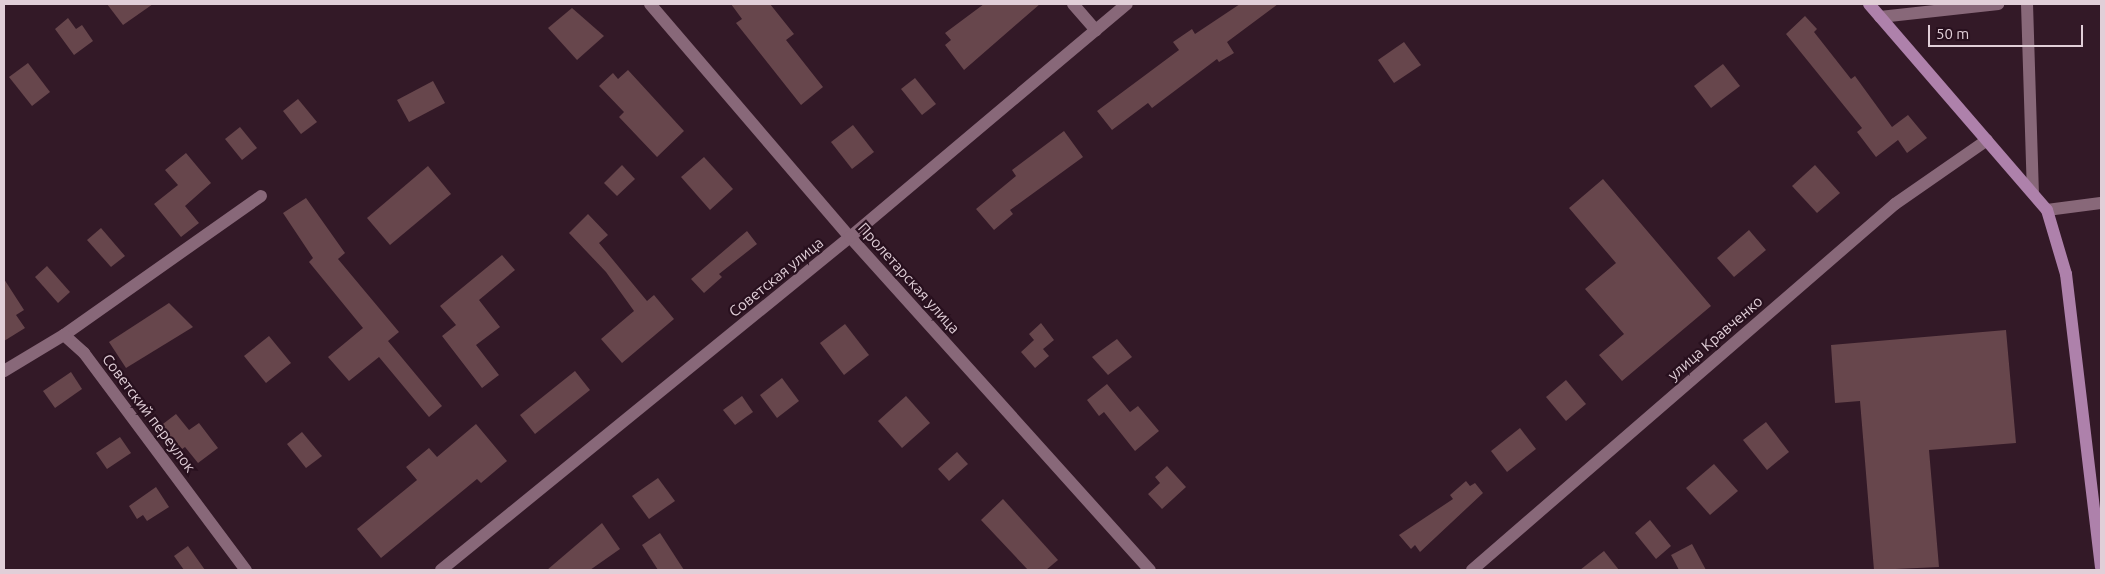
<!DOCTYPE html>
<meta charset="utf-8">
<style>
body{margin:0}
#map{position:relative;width:2105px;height:574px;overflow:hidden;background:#331927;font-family:Ubuntu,sans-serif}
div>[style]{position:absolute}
.building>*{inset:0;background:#67464c}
.minor>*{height:12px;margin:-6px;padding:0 6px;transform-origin:6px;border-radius:6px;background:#886879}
.major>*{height:12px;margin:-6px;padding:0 6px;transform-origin:6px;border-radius:6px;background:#ae81ab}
span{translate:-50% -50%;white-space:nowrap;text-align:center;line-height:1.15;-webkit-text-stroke:4.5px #28101e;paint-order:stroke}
.street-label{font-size:15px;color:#e1cfd8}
.frame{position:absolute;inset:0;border:5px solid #e1cfd8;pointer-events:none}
.scale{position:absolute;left:1928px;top:25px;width:155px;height:22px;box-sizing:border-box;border:2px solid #e1cfd8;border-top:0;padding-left:6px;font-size:15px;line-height:18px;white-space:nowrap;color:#e1cfd8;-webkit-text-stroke:4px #28101e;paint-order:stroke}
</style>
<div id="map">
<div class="building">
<div style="clip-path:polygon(107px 4px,153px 4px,123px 25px)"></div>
<div style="clip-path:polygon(731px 4px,770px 4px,794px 34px,786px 40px,823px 87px,801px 105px,736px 23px,742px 19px)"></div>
<div style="clip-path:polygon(984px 4px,1040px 4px,964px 70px,945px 45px,951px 40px,945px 33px)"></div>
<div style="clip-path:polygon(1240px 4px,1278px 4px,1227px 42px,1234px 53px,1219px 62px,1217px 59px,1152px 108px,1148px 103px,1112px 130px,1097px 111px,1179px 50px,1173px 42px,1192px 29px,1195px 34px)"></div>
<div style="clip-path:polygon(572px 8px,604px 36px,577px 60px,548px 28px)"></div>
<div style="clip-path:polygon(1805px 16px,1817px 29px,1814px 32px,1851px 79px,1855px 76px,1892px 127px,1908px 115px,1927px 138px,1907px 153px,1898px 140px,1876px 157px,1857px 132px,1862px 128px,1786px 34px)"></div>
<div style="clip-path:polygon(68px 18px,76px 29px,82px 25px,93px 41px,74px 55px,55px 29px)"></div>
<div style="clip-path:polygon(1404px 42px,1421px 65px,1394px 83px,1378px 60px)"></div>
<div style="clip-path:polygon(28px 63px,50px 92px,32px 106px,9px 77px)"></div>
<div style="clip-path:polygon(1723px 64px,1740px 86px,1711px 108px,1694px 86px)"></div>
<div style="clip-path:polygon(628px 70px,684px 131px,657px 157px,619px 117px,624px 112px,599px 86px,613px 73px,618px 79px)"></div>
<div style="clip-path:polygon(915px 78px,936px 104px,922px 115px,901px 89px)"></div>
<div style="clip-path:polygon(433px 81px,445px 103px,409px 122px,397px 100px)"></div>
<div style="clip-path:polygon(298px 99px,317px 122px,301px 134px,283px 111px)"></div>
<div style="clip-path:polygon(853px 125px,874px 152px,852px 169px,831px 142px)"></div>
<div style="clip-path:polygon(240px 127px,257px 148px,242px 160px,225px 139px)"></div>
<div style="clip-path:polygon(1064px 131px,1083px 157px,1010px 210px,1013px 214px,994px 230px,976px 209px,1016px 176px,1012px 170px)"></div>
<div style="clip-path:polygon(186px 153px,211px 183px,185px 206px,199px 223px,181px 237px,154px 204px,178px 185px,165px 170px)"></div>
<div style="clip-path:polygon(704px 157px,733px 189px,710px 210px,681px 177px)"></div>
<div style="clip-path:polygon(622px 165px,635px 179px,617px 196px,604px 183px)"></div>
<div style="clip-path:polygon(1815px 165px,1840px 193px,1817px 213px,1792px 186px)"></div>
<div style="clip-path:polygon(428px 166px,451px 194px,390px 245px,367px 218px)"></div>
<div style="clip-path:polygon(1603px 179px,1711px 306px,1622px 381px,1599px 355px,1624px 334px,1585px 289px,1616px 263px,1569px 208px)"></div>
<div style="clip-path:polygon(306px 198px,345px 253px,338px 259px,399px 332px,388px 341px,442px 406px,429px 417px,379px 357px,349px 381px,328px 357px,363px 328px,309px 262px,313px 258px,283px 213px)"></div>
<div style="clip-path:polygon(588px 214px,608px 235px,599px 243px,647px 301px,654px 295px,674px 319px,622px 363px,601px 339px,634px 311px,606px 272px,569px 233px)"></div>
<div style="clip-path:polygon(101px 228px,125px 256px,111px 267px,87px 240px)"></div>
<div style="clip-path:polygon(1749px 230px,1766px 250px,1734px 277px,1717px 258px)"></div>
<div style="clip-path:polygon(747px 231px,757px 244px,719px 274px,722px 277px,704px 293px,691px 279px)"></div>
<div style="clip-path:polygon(502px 255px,515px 270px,479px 300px,500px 327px,476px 345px,499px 375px,482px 388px,442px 336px,456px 325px,440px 306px)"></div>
<div style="clip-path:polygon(47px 266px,70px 292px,58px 303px,35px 277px)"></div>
<div style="clip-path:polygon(4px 279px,24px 310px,16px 315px,25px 328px,4px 341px)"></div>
<div style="clip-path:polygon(169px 303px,193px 327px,126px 368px,109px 342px)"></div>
<div style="clip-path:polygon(1041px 323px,1054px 340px,1043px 349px,1049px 356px,1035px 368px,1021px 352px,1034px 340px,1029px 334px)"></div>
<div style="clip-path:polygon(845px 324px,869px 355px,844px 375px,820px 343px)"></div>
<div style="clip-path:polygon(2006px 330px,2016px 443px,1929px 450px,1939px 567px,1874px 570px,1860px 401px,1835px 403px,1831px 345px)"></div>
<div style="clip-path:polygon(269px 336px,291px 363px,266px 383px,244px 356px)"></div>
<div style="clip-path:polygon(1117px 339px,1132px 357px,1108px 375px,1092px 357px)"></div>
<div style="clip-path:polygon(575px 371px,590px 390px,535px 434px,520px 415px)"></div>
<div style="clip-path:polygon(71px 372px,82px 389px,55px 408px,43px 391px)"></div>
<div style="clip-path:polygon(782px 378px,799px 401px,777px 418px,760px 395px)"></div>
<div style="clip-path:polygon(1566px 380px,1586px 404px,1566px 421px,1546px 397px)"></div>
<div style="clip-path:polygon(1107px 384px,1130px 412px,1138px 406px,1159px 431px,1135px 451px,1104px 412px,1099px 416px,1087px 400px)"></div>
<div style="clip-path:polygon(742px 396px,753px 412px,735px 425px,723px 410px)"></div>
<div style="clip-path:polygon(906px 396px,930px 423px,902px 448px,878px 421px)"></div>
<div style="clip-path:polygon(176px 414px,189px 430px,199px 423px,218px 448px,198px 463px,185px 447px,178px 452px,159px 427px)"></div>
<div style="clip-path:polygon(1766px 422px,1789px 452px,1767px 470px,1743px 440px)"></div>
<div style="clip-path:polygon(476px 424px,507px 461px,481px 483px,477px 479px,381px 558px,357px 529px,417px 480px,406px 467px,429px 448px,437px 457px)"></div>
<div style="clip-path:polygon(1520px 428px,1536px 449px,1507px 472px,1491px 451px)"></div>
<div style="clip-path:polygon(302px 432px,322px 456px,306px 468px,287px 444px)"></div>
<div style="clip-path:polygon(120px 437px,131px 453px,107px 469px,96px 453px)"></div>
<div style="clip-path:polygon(957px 452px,968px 464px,949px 481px,938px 469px)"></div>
<div style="clip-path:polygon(1714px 464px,1738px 491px,1710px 515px,1686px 488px)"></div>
<div style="clip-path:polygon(1167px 466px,1186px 487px,1162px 509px,1148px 494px,1160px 483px,1155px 477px)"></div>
<div style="clip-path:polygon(658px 478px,675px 501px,649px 519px,632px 496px)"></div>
<div style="clip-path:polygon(1466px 481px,1470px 486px,1475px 483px,1483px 493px,1420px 552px,1415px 545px,1411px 549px,1399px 535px,1453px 499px,1450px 495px)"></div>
<div style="clip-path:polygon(156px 487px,169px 507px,147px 521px,143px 515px,137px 519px,129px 506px)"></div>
<div style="clip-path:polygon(1003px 499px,1058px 560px,1046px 570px,1028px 570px,981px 520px)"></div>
<div style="clip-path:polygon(1650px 520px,1671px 546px,1656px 559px,1635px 533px)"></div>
<div style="clip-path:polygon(602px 523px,620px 549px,590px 570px,547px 570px)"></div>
<div style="clip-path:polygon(660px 533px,684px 570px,658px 570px,642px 545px)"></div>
<div style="clip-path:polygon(1692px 544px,1706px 570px,1679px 570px,1671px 555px)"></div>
<div style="clip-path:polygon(188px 546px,205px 570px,184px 570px,174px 556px)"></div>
<div style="clip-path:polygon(1604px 551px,1619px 570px,1580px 570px)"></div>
</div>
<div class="minor">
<div style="left:650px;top:4px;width:307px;rotate:49.4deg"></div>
<div style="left:850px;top:237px;width:448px;rotate:48deg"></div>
<div style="left:1073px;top:4px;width:35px;rotate:49deg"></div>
<div style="left:2027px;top:4px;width:188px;rotate:88.2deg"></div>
<div style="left:1880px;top:17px;width:119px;rotate:-6.3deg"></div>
<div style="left:2047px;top:210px;width:54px;rotate:-7.4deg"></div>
<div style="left:64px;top:335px;width:241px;rotate:-35.2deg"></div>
<div style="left:4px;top:371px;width:70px;rotate:-31deg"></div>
<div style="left:64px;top:335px;width:27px;rotate:42deg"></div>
<div style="left:84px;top:353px;width:271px;rotate:53.3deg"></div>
<div style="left:441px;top:570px;width:527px;rotate:-39.15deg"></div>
<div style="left:850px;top:237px;width:362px;rotate:-40.1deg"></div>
<div style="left:1472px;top:570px;width:559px;rotate:-40.87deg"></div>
<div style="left:1895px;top:204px;width:112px;rotate:-34.8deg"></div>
</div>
<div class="major">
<div style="left:1869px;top:4px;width:272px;rotate:49.2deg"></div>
<div style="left:2047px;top:210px;width:67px;rotate:73.5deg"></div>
<div style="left:2066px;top:274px;width:295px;rotate:83.2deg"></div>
</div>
<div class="street-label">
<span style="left:776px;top:277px;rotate:-39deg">Советская улица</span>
<span style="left:909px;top:278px;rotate:48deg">Пролетарская улица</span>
<span style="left:1715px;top:338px;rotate:-41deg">улица Кравченко</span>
<span style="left:149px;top:413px;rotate:53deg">Советский переулок</span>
</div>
<div class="frame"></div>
<div class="scale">50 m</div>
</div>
